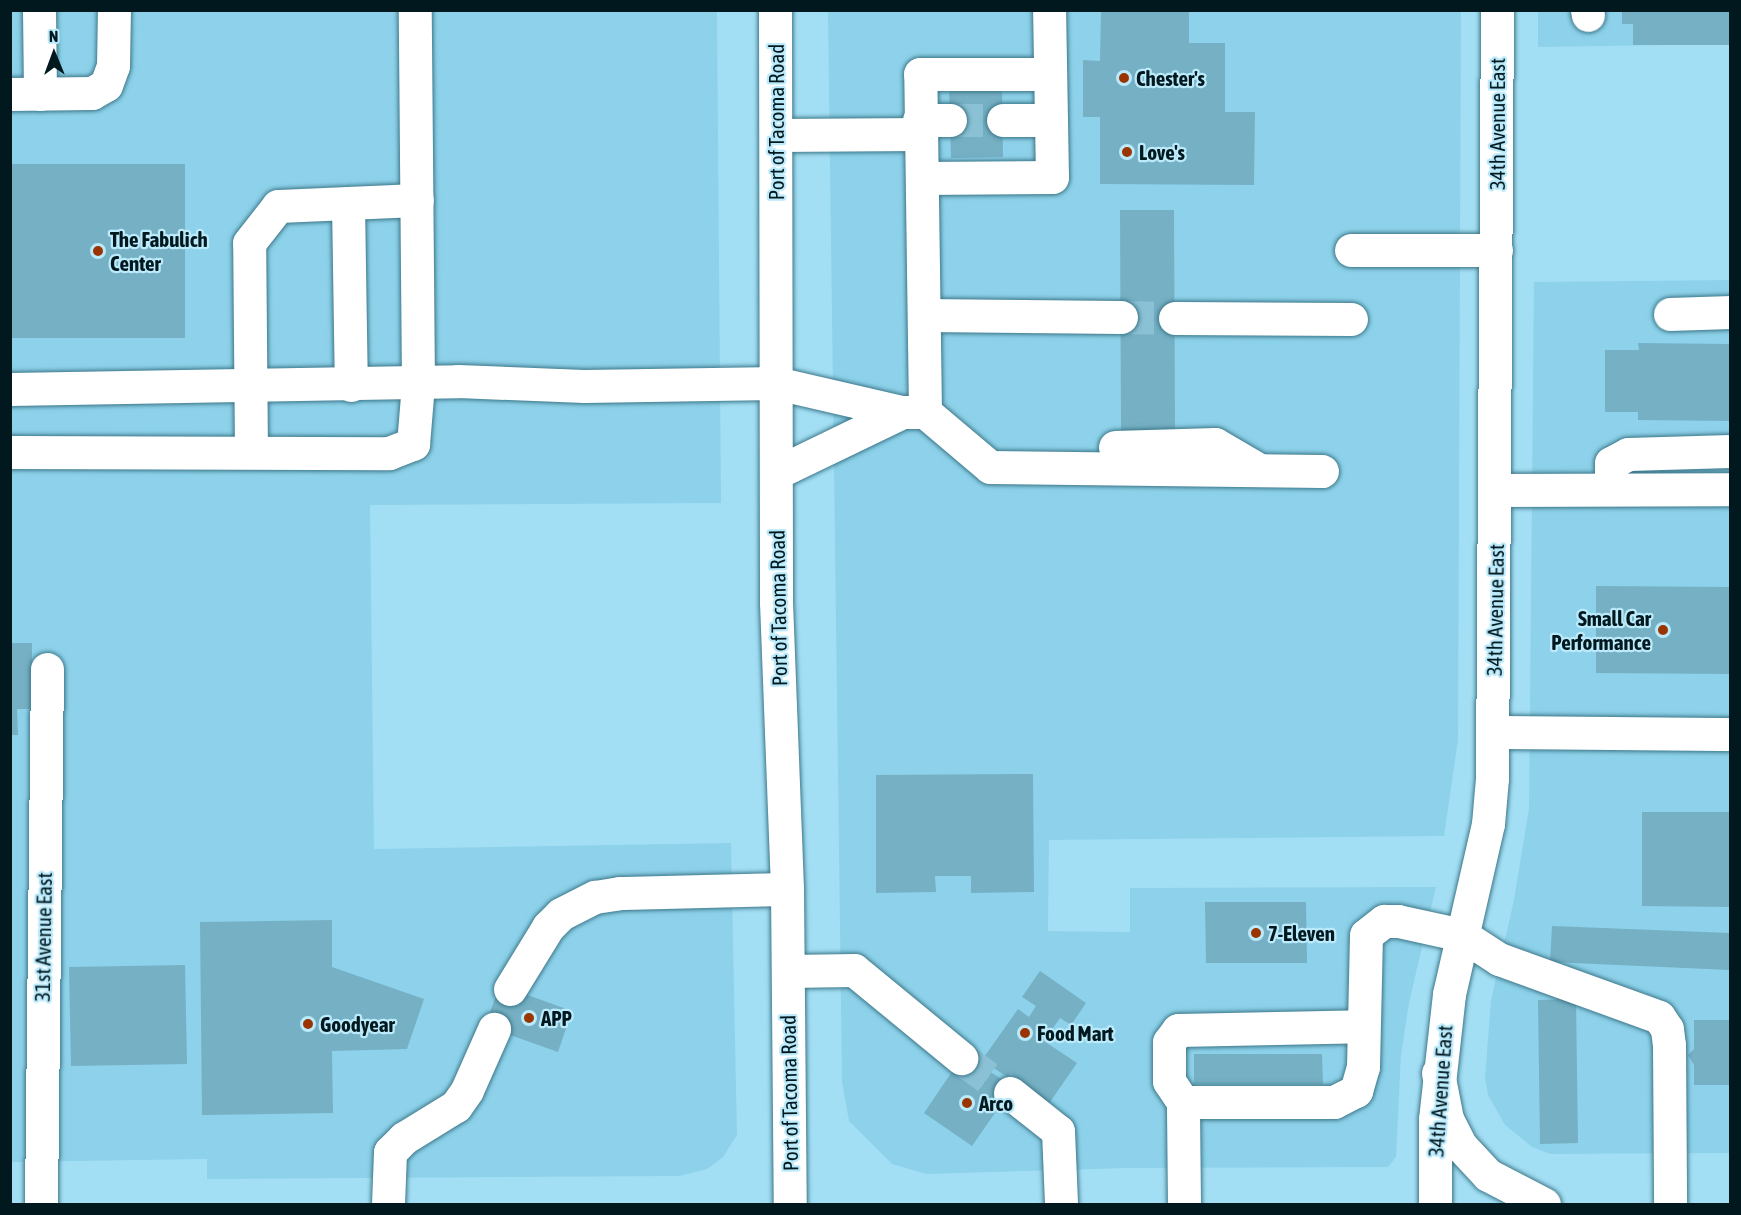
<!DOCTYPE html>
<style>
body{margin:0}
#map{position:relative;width:1741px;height:1215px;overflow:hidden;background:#a3dff4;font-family:"Asap Condensed",sans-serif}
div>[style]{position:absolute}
.built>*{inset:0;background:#8dd2ea}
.building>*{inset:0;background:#76b0c4}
.minor-tunnel>*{height:33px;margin-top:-16.5px;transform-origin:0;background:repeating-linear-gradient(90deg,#8bc1d4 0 33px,transparent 0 49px)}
.roads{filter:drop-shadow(0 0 2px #3d7789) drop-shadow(0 0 2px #3d7789)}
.minor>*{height:33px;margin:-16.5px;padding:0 16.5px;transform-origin:16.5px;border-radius:16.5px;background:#fff}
.major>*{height:33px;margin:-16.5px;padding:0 16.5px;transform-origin:16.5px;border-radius:16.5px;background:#fff}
.dots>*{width:16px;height:16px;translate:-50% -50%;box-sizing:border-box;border:3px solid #bbeafb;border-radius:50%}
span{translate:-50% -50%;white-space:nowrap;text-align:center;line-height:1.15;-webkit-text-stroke:4.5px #bbeafb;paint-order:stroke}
.poi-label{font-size:21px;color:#01181f;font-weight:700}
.left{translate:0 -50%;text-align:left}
.right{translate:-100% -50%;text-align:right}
.street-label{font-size:21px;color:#01181f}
.frame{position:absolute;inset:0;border:12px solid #01181f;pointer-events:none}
.north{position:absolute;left:24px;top:24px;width:60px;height:60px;-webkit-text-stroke:4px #bbeafb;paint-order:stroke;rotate:359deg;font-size:16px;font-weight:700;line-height:24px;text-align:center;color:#01181f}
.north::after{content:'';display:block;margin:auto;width:21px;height:27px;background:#01181f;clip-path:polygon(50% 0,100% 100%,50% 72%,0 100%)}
</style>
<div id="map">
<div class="built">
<div style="clip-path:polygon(10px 11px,717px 11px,721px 503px,370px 505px,374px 849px,731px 843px,737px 1135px,723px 1157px,707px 1169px,679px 1176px,207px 1179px,207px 1159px,11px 1162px)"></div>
<div style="clip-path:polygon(828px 11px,1461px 11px,1458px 740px,1444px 836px,1049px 840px,1048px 931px,1130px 932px,1130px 888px,1436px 887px,1409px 1003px,1401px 1055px,1396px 1157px,1388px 1167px,1128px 1168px,926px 1174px,892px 1164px,849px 1121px,842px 1082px)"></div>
<div style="clip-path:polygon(1538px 11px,1730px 11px,1730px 44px,1538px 47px)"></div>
<div style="clip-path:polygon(1730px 280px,1730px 1153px,1550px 1154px,1532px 1147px,1505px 1125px,1488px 1095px,1485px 1078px,1491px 1000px,1514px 900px,1529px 808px,1534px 282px)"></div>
</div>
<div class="building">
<div style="clip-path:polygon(1101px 10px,1189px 10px,1189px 43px,1225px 43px,1225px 112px,1255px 112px,1254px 185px,1100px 184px,1100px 117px,1083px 117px,1083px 60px,1100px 61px)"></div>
<div style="clip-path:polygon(1622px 10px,1730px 10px,1730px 45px,1633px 45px,1633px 24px,1622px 24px)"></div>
<div style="clip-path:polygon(1002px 85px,1003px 157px,951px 158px,949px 86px)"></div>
<div style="clip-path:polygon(11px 164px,185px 164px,185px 338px,11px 338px)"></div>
<div style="clip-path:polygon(1120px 210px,1174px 210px,1175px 430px,1121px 431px)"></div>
<div style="clip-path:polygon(1638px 343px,1730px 344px,1730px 421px,1638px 420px,1638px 412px,1605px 412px,1605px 350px,1639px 350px)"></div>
<div style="clip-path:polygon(1596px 586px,1730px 587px,1730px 674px,1596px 673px)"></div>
<div style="clip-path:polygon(10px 643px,32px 643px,32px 709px,17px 709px,18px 735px,10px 735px)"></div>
<div style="clip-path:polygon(1033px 774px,1034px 892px,971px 893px,971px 876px,935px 876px,936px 892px,876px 893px,876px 775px)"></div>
<div style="clip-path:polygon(1642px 812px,1730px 812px,1730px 907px,1642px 906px)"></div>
<div style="clip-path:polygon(1205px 902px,1306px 902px,1307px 963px,1206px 963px)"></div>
<div style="clip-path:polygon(332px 920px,332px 967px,424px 999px,407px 1049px,332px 1051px,333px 1113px,202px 1115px,200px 922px)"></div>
<div style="clip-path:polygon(1552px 926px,1730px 933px,1730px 970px,1550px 962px)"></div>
<div style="clip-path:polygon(185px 965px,187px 1064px,71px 1066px,69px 967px)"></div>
<div style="clip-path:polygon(1040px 971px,1086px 1003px,1071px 1025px,1060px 1018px,1044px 1041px,1077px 1063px,1048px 1105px,982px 1060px,1018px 1009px,1029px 1017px,1036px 1006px,1022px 997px)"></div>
<div style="clip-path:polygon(500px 985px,572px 1011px,558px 1052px,485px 1026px)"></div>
<div style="clip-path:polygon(1576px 999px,1578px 1143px,1540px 1144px,1538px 1000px)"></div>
<div style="clip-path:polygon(1694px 1020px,1730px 1020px,1730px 1085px,1694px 1085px,1694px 1065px,1688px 1055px,1694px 1049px)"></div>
<div style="clip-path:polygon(964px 1054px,1013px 1087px,972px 1146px,924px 1113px)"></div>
<div style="clip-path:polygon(1194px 1054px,1322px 1054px,1323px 1084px,1194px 1084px)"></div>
</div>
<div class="minor-tunnel">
<div style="left:950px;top:120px;width:53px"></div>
<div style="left:1121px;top:317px;width:54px;rotate:1.1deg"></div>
<div style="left:961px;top:1058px;width:60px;rotate:35.5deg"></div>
</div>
<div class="roads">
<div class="minor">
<div style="left:39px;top:10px;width:84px;rotate:89.3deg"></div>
<div style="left:1587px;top:10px;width:5px;rotate:79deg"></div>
<div style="left:10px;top:94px;width:82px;rotate:-0.7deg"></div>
<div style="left:92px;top:93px;width:16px;rotate:-30deg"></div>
<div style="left:106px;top:85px;width:20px;rotate:-70deg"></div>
<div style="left:113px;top:66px;width:56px;rotate:-89deg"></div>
<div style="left:919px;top:120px;width:31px"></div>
<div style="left:1003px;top:120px;width:48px"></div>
<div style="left:776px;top:135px;width:144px;rotate:-0.4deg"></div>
<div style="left:922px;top:178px;width:130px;rotate:-0.4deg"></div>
<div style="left:1052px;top:177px;width:167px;rotate:-91deg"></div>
<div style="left:348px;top:203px;width:182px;rotate:89.1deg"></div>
<div style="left:1351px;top:250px;width:145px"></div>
<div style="left:1670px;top:314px;width:60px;rotate:-1.9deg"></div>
<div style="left:924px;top:315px;width:197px;rotate:0.6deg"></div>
<div style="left:1175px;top:318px;width:176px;rotate:0.3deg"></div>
<div style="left:10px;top:389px;width:448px;rotate:-1deg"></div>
<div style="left:458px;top:381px;width:126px;rotate:2.3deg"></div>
<div style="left:584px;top:386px;width:192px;rotate:-0.9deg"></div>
<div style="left:776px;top:383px;width:129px;rotate:13deg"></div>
<div style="left:902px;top:412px;width:23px"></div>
<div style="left:925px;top:412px;width:338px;rotate:-90.8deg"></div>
<div style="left:920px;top:74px;width:130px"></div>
<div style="left:925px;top:412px;width:85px;rotate:40.2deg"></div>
<div style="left:990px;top:467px;width:332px;rotate:0.7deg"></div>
<div style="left:1115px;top:447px;width:100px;rotate:-1.7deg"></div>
<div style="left:1215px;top:444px;width:50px;rotate:30.2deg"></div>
<div style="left:10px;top:452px;width:379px;rotate:0.2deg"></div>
<div style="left:389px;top:453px;width:26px;rotate:-21deg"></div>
<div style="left:413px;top:444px;width:59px;rotate:-85.2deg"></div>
<div style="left:418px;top:385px;width:375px;rotate:-90.5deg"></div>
<div style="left:251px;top:452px;width:209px;rotate:-90.5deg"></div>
<div style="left:249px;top:243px;width:47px;rotate:-51.9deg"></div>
<div style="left:278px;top:206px;width:139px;rotate:-2.5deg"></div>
<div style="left:776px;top:473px;width:140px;rotate:-25.8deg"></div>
<div style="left:1611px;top:489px;width:26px;rotate:-90deg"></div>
<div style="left:1611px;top:463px;width:19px;rotate:-28deg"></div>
<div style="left:1628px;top:454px;width:102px;rotate:-1.7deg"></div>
<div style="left:1497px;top:490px;width:233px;rotate:-0.2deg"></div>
<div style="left:1493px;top:732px;width:237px;rotate:0.5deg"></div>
<div style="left:788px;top:971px;width:66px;rotate:-0.9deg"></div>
<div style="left:854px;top:970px;width:139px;rotate:39.4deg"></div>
<div style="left:510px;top:989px;width:73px;rotate:-58.5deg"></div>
<div style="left:548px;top:927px;width:18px;rotate:-45deg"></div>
<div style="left:561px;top:914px;width:38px;rotate:-27deg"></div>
<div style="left:595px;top:897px;width:25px;rotate:-9deg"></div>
<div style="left:620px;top:893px;width:167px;rotate:-1.4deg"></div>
<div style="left:1010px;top:1093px;width:61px;rotate:38.4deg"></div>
<div style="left:1058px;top:1131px;width:73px;rotate:87.6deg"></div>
<div style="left:1183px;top:1102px;width:25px;rotate:-124deg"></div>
<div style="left:1169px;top:1081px;width:39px;rotate:-90deg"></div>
<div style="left:1169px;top:1042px;width:15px;rotate:-53deg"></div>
<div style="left:1178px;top:1030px;width:184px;rotate:-1.2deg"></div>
<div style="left:41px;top:1204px;width:535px;rotate:-89.36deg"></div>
<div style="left:388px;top:1204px;width:52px;rotate:-87.8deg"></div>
<div style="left:390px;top:1152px;width:20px;rotate:-45deg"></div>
<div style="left:404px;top:1138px;width:61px;rotate:-31.6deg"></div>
<div style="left:456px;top:1106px;width:19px;rotate:-55deg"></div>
<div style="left:467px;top:1090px;width:67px;rotate:-66.1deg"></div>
<div style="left:1184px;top:1204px;width:102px;rotate:-90.6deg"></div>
<div style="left:1183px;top:1102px;width:151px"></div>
<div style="left:1334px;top:1102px;width:25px;rotate:-27deg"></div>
<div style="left:1356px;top:1091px;width:25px;rotate:-74deg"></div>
<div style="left:1363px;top:1067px;width:132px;rotate:-88.7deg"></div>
<div style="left:1366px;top:935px;width:23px;rotate:-38deg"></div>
<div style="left:1384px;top:921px;width:14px"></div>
<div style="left:1398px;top:921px;width:66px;rotate:12.3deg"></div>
<div style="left:1462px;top:935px;width:44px;rotate:33deg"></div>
<div style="left:1499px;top:959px;width:170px;rotate:19.9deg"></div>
<div style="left:1659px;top:1017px;width:14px;rotate:56deg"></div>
<div style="left:1667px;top:1029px;width:16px;rotate:83deg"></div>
<div style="left:1669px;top:1045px;width:159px;rotate:89.6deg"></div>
<div style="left:1435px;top:1204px;width:85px;rotate:-90deg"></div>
<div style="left:1435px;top:1119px;width:126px;rotate:-83.6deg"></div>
<div style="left:1449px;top:994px;width:174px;rotate:-77.1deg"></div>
<div style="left:1488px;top:824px;width:46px;rotate:-85deg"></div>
<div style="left:1492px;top:778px;width:768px;rotate:-89.63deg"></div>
</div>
<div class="major">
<div style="left:775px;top:10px;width:592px;rotate:89.9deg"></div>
<div style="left:776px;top:602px;width:287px;rotate:87.8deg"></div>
<div style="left:787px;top:889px;width:315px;rotate:89.5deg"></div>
<div style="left:1438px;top:1073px;width:47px;rotate:78.9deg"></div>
<div style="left:1447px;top:1119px;width:29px;rotate:63deg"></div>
<div style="left:1460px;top:1145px;width:41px;rotate:47deg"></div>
<div style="left:1488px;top:1175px;width:63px;rotate:27.4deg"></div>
</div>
</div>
<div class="dots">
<div style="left:1124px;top:78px;background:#9a3501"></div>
<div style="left:1127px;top:152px;background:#9a3501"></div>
<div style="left:98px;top:251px;background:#9a3501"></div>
<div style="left:1663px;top:630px;background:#9a3501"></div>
<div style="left:1256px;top:933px;background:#9a3501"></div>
<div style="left:529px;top:1018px;background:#9a3501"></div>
<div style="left:308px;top:1024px;background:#9a3501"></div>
<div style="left:1025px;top:1033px;background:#9a3501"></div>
<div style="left:967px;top:1103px;background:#9a3501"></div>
</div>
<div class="poi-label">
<span class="left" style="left:1136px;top:78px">Chester's</span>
<span class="left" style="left:1139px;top:152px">Love's</span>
<span class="left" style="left:110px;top:251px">The Fabulich<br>Center</span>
<span class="right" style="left:1651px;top:630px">Small Car<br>Performance</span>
<span class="left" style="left:1268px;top:933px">7-Eleven</span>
<span class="left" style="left:541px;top:1018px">APP</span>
<span class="left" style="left:320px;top:1024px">Goodyear</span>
<span class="left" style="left:1037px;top:1033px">Food Mart</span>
<span class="left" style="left:979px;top:1103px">Arco</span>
</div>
<div class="street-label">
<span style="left:776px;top:122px;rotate:-90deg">Port of Tacoma Road</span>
<span style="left:1497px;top:124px;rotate:-90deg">34th Avenue East</span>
<span style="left:778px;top:608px;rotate:-91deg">Port of Tacoma Road</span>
<span style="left:1495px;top:610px;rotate:-89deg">34th Avenue East</span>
<span style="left:43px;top:937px;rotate:-89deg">31st Avenue East</span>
<span style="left:1440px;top:1091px;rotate:-86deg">34th Avenue East</span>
<span style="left:789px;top:1093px;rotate:-91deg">Port of Tacoma Road</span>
</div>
<div class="frame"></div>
<div class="north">N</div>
</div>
